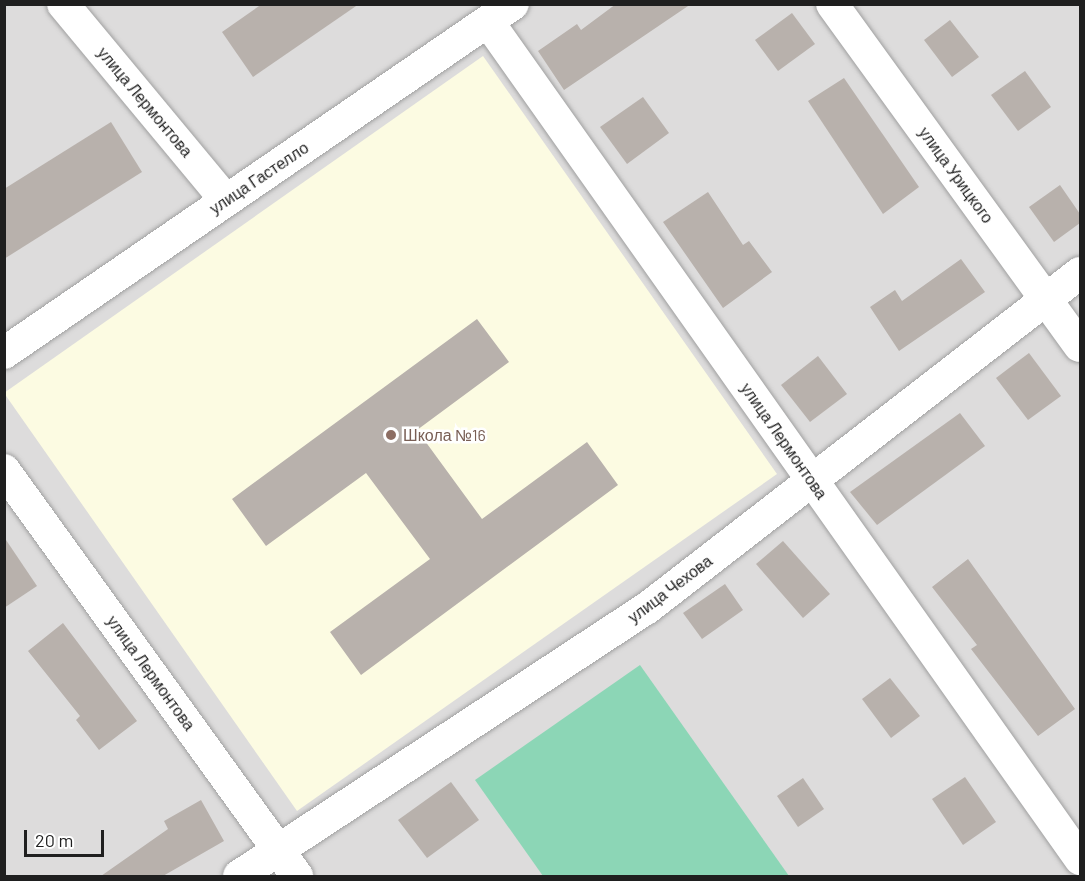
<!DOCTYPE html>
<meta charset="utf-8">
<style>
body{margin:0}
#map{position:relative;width:1085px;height:881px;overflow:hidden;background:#efece6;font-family:Barlow,sans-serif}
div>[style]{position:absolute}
.residential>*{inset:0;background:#dddcdc}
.education>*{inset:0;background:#fcfbe2}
.pitch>*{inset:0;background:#8cd6b6}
.building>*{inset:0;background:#b8b1ac}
.roads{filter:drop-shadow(0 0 2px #a0a0a0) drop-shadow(0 0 2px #a0a0a0)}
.minor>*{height:32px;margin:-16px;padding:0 16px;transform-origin:16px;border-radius:16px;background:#fff}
.dots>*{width:16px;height:16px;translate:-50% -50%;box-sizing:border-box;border:3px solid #fff;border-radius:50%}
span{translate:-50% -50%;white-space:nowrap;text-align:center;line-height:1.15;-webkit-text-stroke:5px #fff;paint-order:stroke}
.street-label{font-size:16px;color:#1f1f1f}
.education-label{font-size:16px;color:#785e54}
.left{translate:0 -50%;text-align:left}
.frame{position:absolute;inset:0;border:6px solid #1f1f1f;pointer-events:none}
.scale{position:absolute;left:24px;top:830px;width:80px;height:27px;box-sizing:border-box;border:3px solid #1f1f1f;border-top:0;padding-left:8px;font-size:18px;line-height:21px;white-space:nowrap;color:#1f1f1f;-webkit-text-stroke:4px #fff;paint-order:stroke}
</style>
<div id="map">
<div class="residential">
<div style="clip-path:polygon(5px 5px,1080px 5px,1080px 876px,5px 876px)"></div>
</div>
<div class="education">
<div style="clip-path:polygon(483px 56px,777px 474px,297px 811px,4px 393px)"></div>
</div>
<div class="pitch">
<div style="clip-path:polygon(640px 665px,789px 876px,543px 876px,475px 780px)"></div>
</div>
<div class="building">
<div style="clip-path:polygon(262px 4px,359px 4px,253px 77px,222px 32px)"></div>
<div style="clip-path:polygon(616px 4px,691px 4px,564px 90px,538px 51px,577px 24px,581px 30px)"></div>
<div style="clip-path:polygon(792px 13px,815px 44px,778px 71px,755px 40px)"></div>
<div style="clip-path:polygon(950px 20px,979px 57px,952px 77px,924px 40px)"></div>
<div style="clip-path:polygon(1025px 71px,1051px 107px,1018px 131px,991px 95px)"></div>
<div style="clip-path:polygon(844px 78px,919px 187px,883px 214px,808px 101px)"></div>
<div style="clip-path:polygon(643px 97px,669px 133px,627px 164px,600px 127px)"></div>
<div style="clip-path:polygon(111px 122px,142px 172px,4px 259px,4px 189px)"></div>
<div style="clip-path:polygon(1060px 185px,1080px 214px,1080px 223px,1054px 242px,1029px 207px)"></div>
<div style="clip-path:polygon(708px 192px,743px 245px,749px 241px,772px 272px,723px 308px,663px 222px)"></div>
<div style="clip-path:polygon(961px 259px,985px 292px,899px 351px,870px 307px,895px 290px,902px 301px)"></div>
<div style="clip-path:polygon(477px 319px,509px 362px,417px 430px,482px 519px,587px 442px,618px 485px,361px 675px,330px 632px,430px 559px,366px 473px,266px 546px,232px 499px)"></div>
<div style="clip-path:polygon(1029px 353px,1061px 396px,1028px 420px,996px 378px)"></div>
<div style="clip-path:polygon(818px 356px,847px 394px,810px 422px,781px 385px)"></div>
<div style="clip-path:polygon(960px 413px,985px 446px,877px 525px,850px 492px)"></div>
<div style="clip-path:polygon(4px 537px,37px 586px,4px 608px)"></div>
<div style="clip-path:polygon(783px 541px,830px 594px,803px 618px,756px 564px)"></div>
<div style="clip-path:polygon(968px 559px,1075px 709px,1038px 736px,971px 649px,977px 645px,932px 587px)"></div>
<div style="clip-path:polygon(725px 584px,743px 610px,702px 639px,683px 613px)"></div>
<div style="clip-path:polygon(63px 623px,137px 721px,99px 750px,76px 720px,80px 716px,28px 651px)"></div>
<div style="clip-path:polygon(890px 678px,920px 716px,891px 738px,862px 699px)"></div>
<div style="clip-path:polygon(965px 777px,996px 822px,963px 845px,932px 799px)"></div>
<div style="clip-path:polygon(803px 778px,824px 809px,798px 827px,777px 796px)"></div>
<div style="clip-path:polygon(451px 782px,479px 820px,427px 858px,398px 820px)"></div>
<div style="clip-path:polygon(201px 800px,224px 841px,163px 876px,101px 876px,168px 829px,164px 821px)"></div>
</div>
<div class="roads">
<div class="minor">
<div style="left:63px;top:4px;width:255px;rotate:50.3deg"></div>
<div style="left:832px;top:4px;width:422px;rotate:54.1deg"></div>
<div style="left:489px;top:23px;width:1024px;rotate:54.74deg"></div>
<div style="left:4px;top:353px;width:617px;rotate:-34.44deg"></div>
<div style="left:4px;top:470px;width:501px;rotate:54.18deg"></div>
<div style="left:239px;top:876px;width:487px;rotate:-33.3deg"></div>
<div style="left:646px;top:609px;width:549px;rotate:-37.75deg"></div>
</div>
</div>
<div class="dots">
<div style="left:391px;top:435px;background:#8d6e63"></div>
</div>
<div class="street-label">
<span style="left:145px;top:102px;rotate:50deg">улица Лермонтова</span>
<span style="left:956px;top:175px;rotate:54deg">улица Урицкого</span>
<span style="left:259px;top:178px;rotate:-34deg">улица Гастелло</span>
<span style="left:784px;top:441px;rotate:55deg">улица Лермонтова</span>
<span style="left:670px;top:589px;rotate:-37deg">улица Чехова</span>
<span style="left:151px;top:673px;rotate:54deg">улица Лермонтова</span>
</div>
<div class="education-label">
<span class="left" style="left:403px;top:435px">Школа №16</span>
</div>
<div class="frame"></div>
<div class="scale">20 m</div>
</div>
